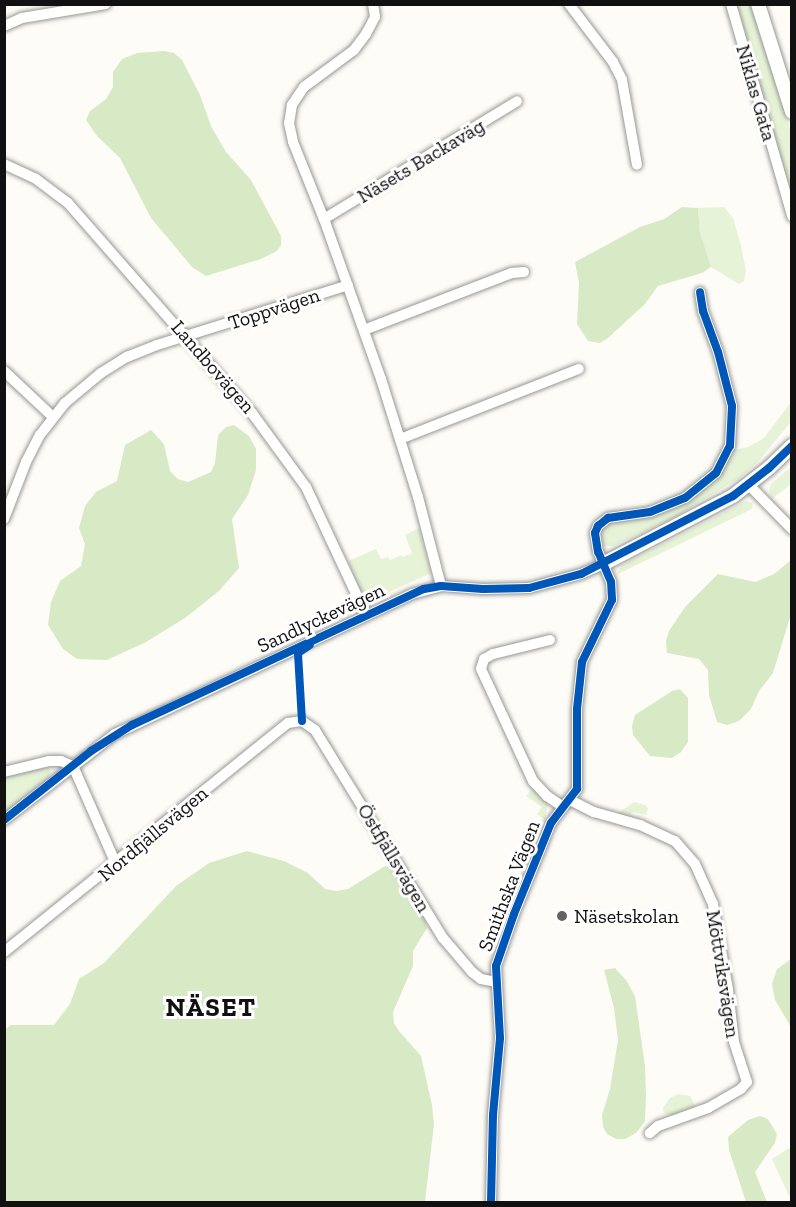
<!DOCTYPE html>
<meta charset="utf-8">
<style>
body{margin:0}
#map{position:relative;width:796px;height:1207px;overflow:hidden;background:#fdfcf7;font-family:"Zilla Slab",serif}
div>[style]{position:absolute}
.green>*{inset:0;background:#e7f3d7}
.forest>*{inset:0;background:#d8eac5}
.roads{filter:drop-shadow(0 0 2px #979795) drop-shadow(0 0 2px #979795)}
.minor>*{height:10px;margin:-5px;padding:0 5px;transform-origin:5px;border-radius:5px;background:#fffffe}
.tertiary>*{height:14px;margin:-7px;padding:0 7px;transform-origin:7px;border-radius:7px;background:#fffffe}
.cycleway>*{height:8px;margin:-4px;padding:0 4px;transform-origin:4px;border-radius:4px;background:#0057b8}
.dots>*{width:16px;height:16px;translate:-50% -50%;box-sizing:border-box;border:3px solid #fff;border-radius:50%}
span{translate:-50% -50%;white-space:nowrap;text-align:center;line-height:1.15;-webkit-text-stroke:6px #fff;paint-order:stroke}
.street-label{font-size:20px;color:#111}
.poi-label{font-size:20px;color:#111}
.left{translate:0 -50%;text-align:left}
.district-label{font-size:26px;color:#111;font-weight:700;letter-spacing:1.5px}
.frame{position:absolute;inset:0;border:6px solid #111;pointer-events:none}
</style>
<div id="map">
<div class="green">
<div style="clip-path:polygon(736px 5px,753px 5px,791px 132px,791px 197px)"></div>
<div style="clip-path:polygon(724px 207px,733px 218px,741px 246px,746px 271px,744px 281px,739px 284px,711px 267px,700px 232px,698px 208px)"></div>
<div style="clip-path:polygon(791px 402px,791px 422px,756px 464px,738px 479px,675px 517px,614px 546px,605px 546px,601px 542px,599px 531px,610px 523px,653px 516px,690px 500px,721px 473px,734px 450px,748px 447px,764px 438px)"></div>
<div style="clip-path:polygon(791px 467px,791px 484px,772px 499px,769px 490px,771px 484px)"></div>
<div style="clip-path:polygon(746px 501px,753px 503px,752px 509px,616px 575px,622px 565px)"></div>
<div style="clip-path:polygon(419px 528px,431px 573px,369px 601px,364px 598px,348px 561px,376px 549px,381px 559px,388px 557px,390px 560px,401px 555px,403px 557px,412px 553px,405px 535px)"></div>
<div style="clip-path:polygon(46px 765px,51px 771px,48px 779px,5px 814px,5px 776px)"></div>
<div style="clip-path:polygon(533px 788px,548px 803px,545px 820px,537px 814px,542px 807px,526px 796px)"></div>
<div style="clip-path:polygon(634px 802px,645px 805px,648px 808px,646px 815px,633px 812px,629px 816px,644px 822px,617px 814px)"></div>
<div style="clip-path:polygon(678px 1094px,690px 1096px,696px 1108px,674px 1116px,664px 1113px,663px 1108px,670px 1098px)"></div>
<div style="clip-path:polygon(789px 1148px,792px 1151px,791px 1200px,772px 1159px)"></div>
</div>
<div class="forest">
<div style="clip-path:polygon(164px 51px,174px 53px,182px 60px,200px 95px,211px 126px,226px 152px,251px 180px,281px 236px,281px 245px,277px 251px,261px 259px,206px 276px,192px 267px,151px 218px,120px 158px,97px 136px,86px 120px,90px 111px,106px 99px,113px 87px,113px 72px,122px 59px,137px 53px)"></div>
<div style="clip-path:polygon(682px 207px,698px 208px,700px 232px,711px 267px,702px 273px,658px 286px,645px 304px,608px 338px,600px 343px,588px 341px,577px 324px,579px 283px,575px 262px,640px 227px,664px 219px)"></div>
<div style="clip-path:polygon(234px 425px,249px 436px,256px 449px,256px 470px,248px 495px,232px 519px,239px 568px,219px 591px,185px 618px,146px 642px,107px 660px,77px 659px,63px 649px,48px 625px,51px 602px,60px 581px,81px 566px,85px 544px,79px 528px,85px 506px,96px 492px,117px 481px,125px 445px,151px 430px,164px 444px,170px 471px,178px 479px,188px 482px,211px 472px,215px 463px,218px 435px,226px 427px)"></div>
<div style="clip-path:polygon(791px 560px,791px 614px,773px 673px,759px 691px,751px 709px,739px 721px,727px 725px,717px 722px,709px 695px,708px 670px,699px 659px,667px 653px,666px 641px,669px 631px,685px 607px,718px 574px,755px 582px,774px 574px)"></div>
<div style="clip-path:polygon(680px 689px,688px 698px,688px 742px,681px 752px,672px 758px,650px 756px,633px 735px,632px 726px,635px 715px,672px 691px)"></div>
<div style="clip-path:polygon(247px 851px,284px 861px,308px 873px,325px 889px,336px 891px,348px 889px,385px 866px,390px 867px,395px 870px,424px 918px,427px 928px,413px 951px,413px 966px,393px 1012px,394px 1023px,399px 1031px,421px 1056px,432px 1105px,434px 1124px,425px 1202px,5px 1202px,5px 1030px,10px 1025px,54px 1025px,70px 1004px,79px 979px,104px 963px,176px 886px,209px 863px)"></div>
<div style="clip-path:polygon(791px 959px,791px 1027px,775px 1000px,772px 984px,777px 969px)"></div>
<div style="clip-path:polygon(615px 968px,626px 980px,635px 996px,645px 1066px,646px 1095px,645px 1121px,636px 1133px,625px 1139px,616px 1139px,607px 1134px,603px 1127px,602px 1115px,610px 1089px,618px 1040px,614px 1008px,604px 970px)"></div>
<div style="clip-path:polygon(760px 1116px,768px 1119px,777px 1134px,775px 1143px,755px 1172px,767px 1202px,746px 1202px,729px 1150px,728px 1137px,748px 1120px)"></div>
</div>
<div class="roads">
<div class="minor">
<div style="left:373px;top:4px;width:13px;rotate:81deg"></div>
<div style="left:375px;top:17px;width:19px;rotate:118deg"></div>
<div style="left:366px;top:34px;width:20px;rotate:127deg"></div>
<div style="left:354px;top:50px;width:62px;rotate:143.5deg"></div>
<div style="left:304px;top:87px;width:22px;rotate:124deg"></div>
<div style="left:292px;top:105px;width:18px;rotate:99deg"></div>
<div style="left:289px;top:123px;width:19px;rotate:78deg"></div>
<div style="left:293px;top:142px;width:83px;rotate:68.1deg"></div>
<div style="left:324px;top:219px;width:170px;rotate:70.4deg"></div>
<div style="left:381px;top:379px;width:124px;rotate:72.6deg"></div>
<div style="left:418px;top:497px;width:92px;rotate:75.5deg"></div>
<div style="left:569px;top:4px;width:73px;rotate:52.8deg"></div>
<div style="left:613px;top:62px;width:20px;rotate:63deg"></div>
<div style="left:622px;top:80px;width:86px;rotate:80deg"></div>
<div style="left:731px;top:4px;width:221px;rotate:73.9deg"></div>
<div style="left:4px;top:26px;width:20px;rotate:-24deg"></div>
<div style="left:22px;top:18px;width:85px;rotate:-9.5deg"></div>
<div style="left:4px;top:164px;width:35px;rotate:25deg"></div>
<div style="left:36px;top:179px;width:40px;rotate:37deg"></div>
<div style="left:68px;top:203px;width:279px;rotate:48.8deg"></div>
<div style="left:252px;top:413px;width:92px;rotate:53.9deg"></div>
<div style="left:306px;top:487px;width:141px;rotate:64.9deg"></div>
<div style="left:324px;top:219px;width:226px;rotate:-31.4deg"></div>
<div style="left:364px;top:330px;width:159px;rotate:-21.1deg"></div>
<div style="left:512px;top:273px;width:12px;rotate:-5deg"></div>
<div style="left:4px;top:371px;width:67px;rotate:43.2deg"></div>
<div style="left:400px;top:439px;width:192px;rotate:-21.4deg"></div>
<div style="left:749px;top:485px;width:62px;rotate:45.7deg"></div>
<div style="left:4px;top:519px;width:61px;rotate:-68.9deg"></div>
<div style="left:26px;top:462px;width:30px;rotate:-63deg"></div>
<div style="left:40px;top:435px;width:41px;rotate:-52deg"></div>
<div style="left:65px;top:403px;width:47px;rotate:-39.8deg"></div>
<div style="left:101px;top:373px;width:31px;rotate:-32deg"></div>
<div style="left:127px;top:357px;width:32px;rotate:-22deg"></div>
<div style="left:157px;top:345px;width:200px;rotate:-17.4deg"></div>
<div style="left:550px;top:640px;width:59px;rotate:166.2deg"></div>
<div style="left:493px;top:654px;width:10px;rotate:151deg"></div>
<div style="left:484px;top:659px;width:10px;rotate:107deg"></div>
<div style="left:481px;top:669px;width:123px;rotate:65.1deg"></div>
<div style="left:533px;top:781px;width:21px;rotate:47deg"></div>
<div style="left:547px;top:796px;width:18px;rotate:34deg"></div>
<div style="left:73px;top:766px;width:107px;rotate:66.3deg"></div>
<div style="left:4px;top:772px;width:46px;rotate:-13.7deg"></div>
<div style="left:49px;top:761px;width:12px"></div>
<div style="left:61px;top:761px;width:13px;rotate:23deg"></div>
<div style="left:570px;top:800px;width:27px;rotate:27deg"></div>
<div style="left:594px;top:812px;width:48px;rotate:15.8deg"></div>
<div style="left:640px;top:825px;width:38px;rotate:25deg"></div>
<div style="left:675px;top:841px;width:30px;rotate:49deg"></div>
<div style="left:695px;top:864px;width:44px;rotate:65.8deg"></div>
<div style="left:713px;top:904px;width:87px;rotate:80.1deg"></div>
<div style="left:728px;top:990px;width:52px;rotate:83.4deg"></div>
<div style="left:734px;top:1042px;width:42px;rotate:72deg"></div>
<div style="left:747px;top:1082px;width:9px;rotate:131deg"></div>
<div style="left:741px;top:1089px;width:38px;rotate:150deg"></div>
<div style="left:708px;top:1108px;width:53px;rotate:160.2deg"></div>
<div style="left:658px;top:1126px;width:11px;rotate:139deg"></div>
<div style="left:4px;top:820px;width:140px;rotate:-37.8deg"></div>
<div style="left:115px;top:734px;width:328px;rotate:-25.2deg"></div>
<div style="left:412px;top:594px;width:30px;rotate:-15deg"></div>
<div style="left:441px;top:586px;width:42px;rotate:4.1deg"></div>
<div style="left:483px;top:589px;width:46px;rotate:-1.2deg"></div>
<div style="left:529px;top:588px;width:54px;rotate:-15.1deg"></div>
<div style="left:581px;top:574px;width:24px;rotate:-24deg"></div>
<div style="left:4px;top:952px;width:365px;rotate:-38.9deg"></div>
<div style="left:288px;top:723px;width:14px;rotate:-8deg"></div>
<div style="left:302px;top:721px;width:16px;rotate:35deg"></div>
<div style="left:315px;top:730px;width:244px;rotate:58.4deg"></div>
<div style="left:443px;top:938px;width:45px;rotate:49.5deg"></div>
<div style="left:472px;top:972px;width:11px;rotate:38deg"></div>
<div style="left:481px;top:979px;width:15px;rotate:11deg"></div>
<div style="left:491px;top:1202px;width:87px;rotate:-88.7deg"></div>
<div style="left:493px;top:1115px;width:77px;rotate:-84.8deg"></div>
<div style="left:500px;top:1038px;width:72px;rotate:-93.2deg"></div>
<div style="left:496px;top:966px;width:55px;rotate:-70.9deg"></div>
<div style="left:514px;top:914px;width:98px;rotate:-67.9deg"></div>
<div style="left:551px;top:823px;width:43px;rotate:-52.6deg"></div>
<div style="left:577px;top:789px;width:80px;rotate:-90deg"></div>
<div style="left:577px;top:709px;width:47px;rotate:-83.9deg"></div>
<div style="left:582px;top:662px;width:69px;rotate:-64.2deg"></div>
<div style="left:612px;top:600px;width:18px;rotate:-93deg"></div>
<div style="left:611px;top:582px;width:33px;rotate:-113deg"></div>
<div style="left:598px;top:552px;width:19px;rotate:-99deg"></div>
<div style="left:595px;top:533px;width:8px;rotate:-67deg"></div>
<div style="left:598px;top:526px;width:13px;rotate:-39deg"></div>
<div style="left:608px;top:518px;width:42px;rotate:-8.1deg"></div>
<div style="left:650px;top:512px;width:38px;rotate:-22deg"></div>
<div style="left:685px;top:498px;width:40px;rotate:-39deg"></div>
<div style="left:716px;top:473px;width:30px;rotate:-63deg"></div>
<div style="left:730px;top:446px;width:40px;rotate:-87.1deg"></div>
<div style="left:732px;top:406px;width:56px;rotate:-104.5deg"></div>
<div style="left:718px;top:352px;width:44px;rotate:-110.1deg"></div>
<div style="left:703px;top:311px;width:19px;rotate:-99deg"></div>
</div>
<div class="tertiary">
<div style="left:758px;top:4px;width:113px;rotate:72.5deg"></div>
<div style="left:603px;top:564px;width:147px;rotate:-27.6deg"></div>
<div style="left:733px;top:496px;width:46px;rotate:-37.9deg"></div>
<div style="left:769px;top:468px;width:32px;rotate:-44deg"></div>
</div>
</div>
<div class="cycleway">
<div style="left:302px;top:721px;width:68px;rotate:-93.4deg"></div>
<div style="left:298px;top:653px;width:14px;rotate:-34deg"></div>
<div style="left:4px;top:820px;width:111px;rotate:-38.4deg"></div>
<div style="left:91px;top:751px;width:49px;rotate:-32.4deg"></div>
<div style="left:132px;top:725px;width:322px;rotate:-25deg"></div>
<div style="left:424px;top:589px;width:17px;rotate:-10deg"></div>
<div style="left:441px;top:586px;width:42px;rotate:4.1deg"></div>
<div style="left:483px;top:589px;width:46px;rotate:-1.2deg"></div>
<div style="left:529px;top:588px;width:54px;rotate:-15.1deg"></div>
<div style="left:581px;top:574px;width:171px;rotate:-27.2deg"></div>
<div style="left:733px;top:496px;width:46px;rotate:-37.9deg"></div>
<div style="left:769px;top:468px;width:32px;rotate:-44deg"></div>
<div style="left:491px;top:1202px;width:87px;rotate:-88.7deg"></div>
<div style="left:493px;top:1115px;width:77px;rotate:-84.8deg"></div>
<div style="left:500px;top:1038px;width:72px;rotate:-93.2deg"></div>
<div style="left:496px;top:966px;width:55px;rotate:-70.9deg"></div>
<div style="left:514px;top:914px;width:98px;rotate:-67.9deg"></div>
<div style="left:551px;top:823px;width:43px;rotate:-52.6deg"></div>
<div style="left:577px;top:789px;width:80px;rotate:-90deg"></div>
<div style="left:577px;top:709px;width:47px;rotate:-83.9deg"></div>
<div style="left:582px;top:662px;width:69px;rotate:-64.2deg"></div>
<div style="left:612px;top:600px;width:18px;rotate:-93deg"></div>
<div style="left:611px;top:582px;width:33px;rotate:-113deg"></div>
<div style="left:598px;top:552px;width:19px;rotate:-99deg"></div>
<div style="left:595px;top:533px;width:8px;rotate:-67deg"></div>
<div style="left:598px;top:526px;width:13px;rotate:-39deg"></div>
<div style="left:608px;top:518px;width:42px;rotate:-8.1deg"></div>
<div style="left:650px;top:512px;width:38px;rotate:-22deg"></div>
<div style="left:685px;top:498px;width:40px;rotate:-39deg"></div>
<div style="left:716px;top:473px;width:30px;rotate:-63deg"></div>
<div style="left:730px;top:446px;width:40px;rotate:-87.1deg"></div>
<div style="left:732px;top:406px;width:56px;rotate:-104.5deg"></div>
<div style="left:718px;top:352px;width:44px;rotate:-110.1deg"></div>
<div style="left:703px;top:311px;width:19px;rotate:-99deg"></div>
</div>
<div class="dots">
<div style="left:562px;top:916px;background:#646362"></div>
</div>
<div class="street-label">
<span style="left:756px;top:93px;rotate:74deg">Niklas Gata</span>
<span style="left:421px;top:161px;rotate:-31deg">Näsets Backaväg</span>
<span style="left:274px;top:309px;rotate:-18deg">Toppvägen</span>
<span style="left:213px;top:367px;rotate:49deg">Landbovägen</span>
<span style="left:321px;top:618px;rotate:-25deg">Sandlyckevägen</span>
<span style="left:153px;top:834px;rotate:-40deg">Nordfjällsvägen</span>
<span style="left:394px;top:858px;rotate:59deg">Östfjällsvägen</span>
<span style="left:509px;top:886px;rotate:-69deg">Smithska Vägen</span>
<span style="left:723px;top:974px;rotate:81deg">Möttviksvägen</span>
</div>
<div class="poi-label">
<span class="left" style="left:574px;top:916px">Näsetskolan</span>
</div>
<div class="district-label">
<span style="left:211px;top:1008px">NÄSET</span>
</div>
<div class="frame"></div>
</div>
